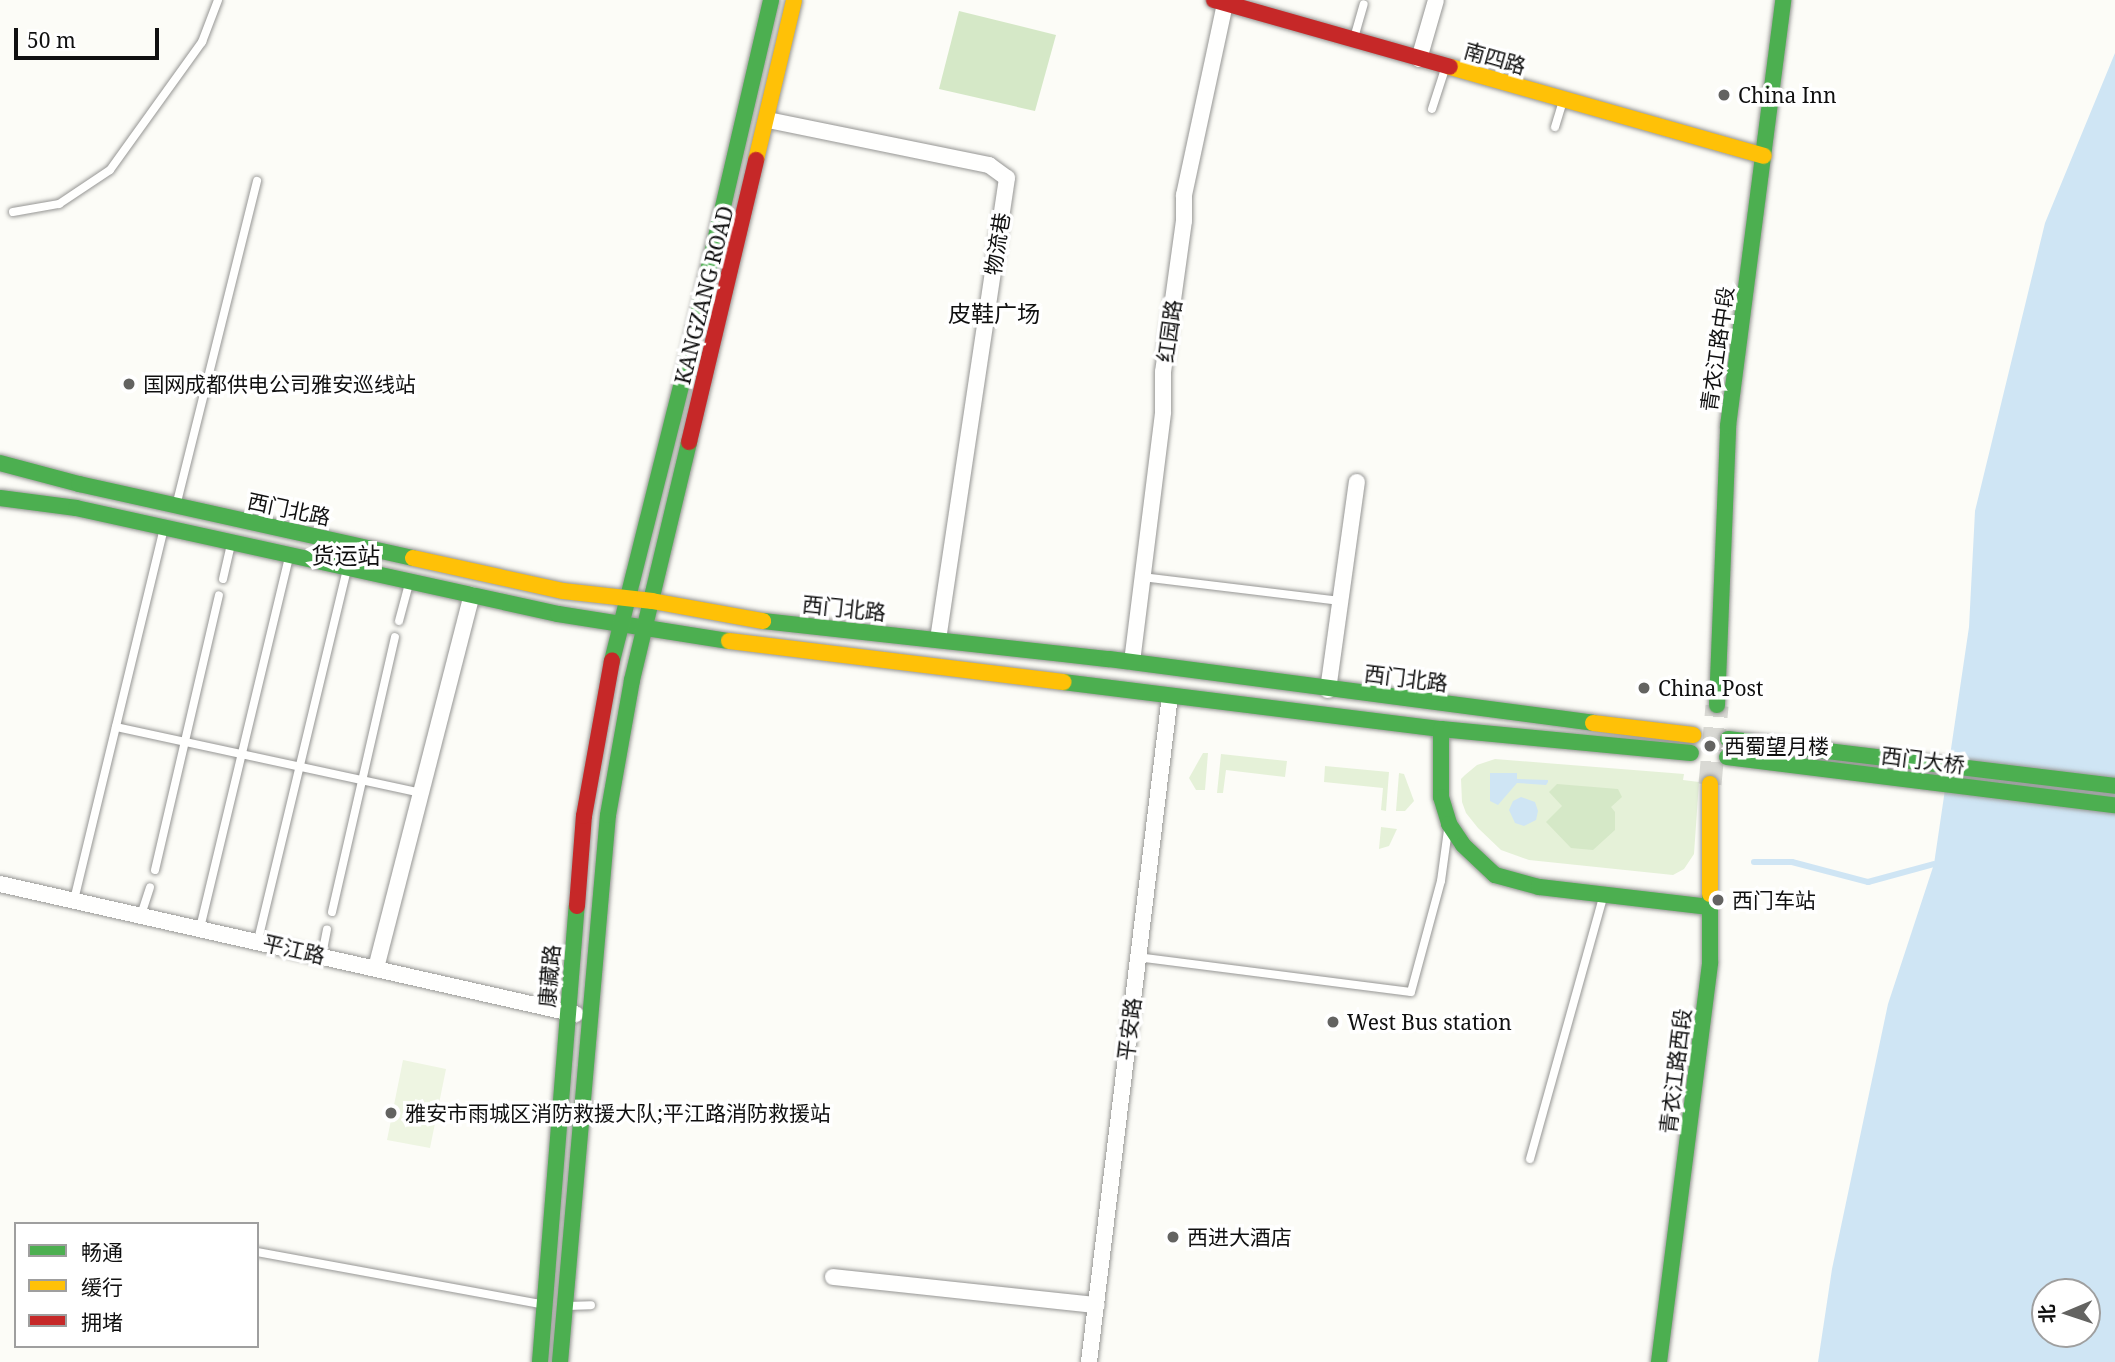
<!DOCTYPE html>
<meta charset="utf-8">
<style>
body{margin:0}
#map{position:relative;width:2115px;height:1362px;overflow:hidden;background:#fcfcf7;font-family:"Noto Serif","Noto Sans SC",serif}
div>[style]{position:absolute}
.green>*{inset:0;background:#e5f1d8}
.forest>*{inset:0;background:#d5e8c7}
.pitch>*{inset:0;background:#eef5e2}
.water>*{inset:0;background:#cfe5f4}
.stream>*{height:6px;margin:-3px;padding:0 3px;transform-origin:3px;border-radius:3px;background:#cfe5f4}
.secondary-tunnel>*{height:23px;margin-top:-11.5px;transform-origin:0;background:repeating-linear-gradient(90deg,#d9d9d4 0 23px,transparent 0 34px)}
.roads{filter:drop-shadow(0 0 2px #969694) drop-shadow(0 0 2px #969694)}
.lane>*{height:8px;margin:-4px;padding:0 4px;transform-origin:4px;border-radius:4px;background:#fffffe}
.street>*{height:16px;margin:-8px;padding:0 8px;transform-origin:8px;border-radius:8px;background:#fffffe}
.fast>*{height:16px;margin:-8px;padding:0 8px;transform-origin:8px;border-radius:8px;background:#4caf50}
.slow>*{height:16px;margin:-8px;padding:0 8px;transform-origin:8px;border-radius:8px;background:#ffc107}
.jam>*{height:16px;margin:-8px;padding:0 8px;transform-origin:8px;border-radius:8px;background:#c62828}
.dots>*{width:19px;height:19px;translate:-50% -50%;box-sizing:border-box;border:4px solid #fff;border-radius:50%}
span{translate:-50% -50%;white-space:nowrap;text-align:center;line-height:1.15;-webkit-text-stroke:7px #fff;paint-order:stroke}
.street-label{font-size:21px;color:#101010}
.poi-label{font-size:21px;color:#101010}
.left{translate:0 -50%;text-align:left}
.neighbourhood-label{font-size:23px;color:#101010}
.legend{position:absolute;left:14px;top:1222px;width:245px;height:126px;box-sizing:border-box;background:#fff;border:2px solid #9f9f9f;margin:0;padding:9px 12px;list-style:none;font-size:21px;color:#101010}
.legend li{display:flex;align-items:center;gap:14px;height:35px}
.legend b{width:35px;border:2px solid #9f9f9f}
.north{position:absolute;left:2031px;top:1278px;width:70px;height:70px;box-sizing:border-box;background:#fff;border:2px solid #9f9f9f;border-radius:50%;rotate:268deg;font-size:19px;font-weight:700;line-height:28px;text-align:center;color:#101010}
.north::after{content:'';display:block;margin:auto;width:24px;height:32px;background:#636361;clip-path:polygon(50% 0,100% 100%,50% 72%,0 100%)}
.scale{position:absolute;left:14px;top:28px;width:145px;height:32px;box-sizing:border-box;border:4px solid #101010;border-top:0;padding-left:9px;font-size:21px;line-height:24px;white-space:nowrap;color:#101010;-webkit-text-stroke:5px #fff;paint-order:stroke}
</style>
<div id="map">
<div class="green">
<div style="clip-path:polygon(1203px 753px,1208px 753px,1205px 790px,1196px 790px,1189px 778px)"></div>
<div style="clip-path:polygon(1221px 754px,1287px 761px,1285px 777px,1226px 770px,1223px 793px,1217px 793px)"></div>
<div style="clip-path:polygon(1495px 759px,1684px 774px,1683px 780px,1699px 782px,1694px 854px,1684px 869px,1673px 875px,1529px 860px,1501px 850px,1478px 828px,1466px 813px,1462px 802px,1461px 779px,1465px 775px,1477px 765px)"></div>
<div style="clip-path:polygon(1325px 766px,1389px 772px,1386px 811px,1381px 810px,1383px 788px,1324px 782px)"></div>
<div style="clip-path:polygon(1399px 773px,1404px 774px,1414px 801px,1405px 811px,1396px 811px)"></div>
<div style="clip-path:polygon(1381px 827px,1397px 829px,1389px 846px,1379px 849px)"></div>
</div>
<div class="forest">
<div style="clip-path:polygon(959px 11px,1056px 35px,1035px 111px,939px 89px)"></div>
<div style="clip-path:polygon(1557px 784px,1618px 789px,1622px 797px,1611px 807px,1615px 812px,1615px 830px,1593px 850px,1571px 848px,1546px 822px,1562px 806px,1549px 792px)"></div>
</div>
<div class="pitch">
<div style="clip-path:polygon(403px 1060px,446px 1069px,430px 1148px,387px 1140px)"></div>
</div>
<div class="water">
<div style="clip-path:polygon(evenodd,2115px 53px,2115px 1362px,1818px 1362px,1832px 1269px,1888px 1004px,1934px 864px,1969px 627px,1975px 511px,2045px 223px,2115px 53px,2045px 1292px,2087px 1292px,2087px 1334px,2045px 1334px,2045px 1292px)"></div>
<div style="clip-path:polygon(1490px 773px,1517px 773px,1517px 779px,1548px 780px,1548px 782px,1546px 785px,1517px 783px,1498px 805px,1490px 801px)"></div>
<div style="clip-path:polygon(1521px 797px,1535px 802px,1538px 811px,1536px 820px,1524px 826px,1515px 823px,1509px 810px,1513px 801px)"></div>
</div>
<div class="stream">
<div style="left:1754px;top:862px;width:38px"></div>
<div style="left:1792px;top:862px;width:79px;rotate:14.7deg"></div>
<div style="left:1868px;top:882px;width:68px;rotate:-15.3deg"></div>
</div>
<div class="secondary-tunnel">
<div style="left:1710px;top:784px;width:79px;rotate:-84.9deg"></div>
</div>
<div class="roads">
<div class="lane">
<div style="left:1354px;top:38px;width:35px;rotate:-74deg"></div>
<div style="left:1432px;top:109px;width:42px;rotate:-72deg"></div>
<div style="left:1555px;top:127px;width:28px;rotate:-73deg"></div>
<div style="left:13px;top:212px;width:47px;rotate:-9.9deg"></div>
<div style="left:59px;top:204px;width:61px;rotate:-33.7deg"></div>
<div style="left:110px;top:170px;width:158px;rotate:-54.3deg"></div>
<div style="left:202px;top:42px;width:45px;rotate:-69.1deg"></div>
<div style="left:177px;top:502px;width:331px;rotate:-76deg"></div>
<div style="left:1142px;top:577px;width:200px;rotate:6.9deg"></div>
<div style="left:223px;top:579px;width:36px;rotate:-77deg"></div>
<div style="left:399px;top:621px;width:39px;rotate:-75deg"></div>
<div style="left:116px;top:727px;width:312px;rotate:12.2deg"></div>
<div style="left:155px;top:870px;width:282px;rotate:-76.9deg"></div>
<div style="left:74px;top:900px;width:383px;rotate:-76.4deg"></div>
<div style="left:332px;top:912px;width:282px;rotate:-77.1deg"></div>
<div style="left:141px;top:915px;width:29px;rotate:-72deg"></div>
<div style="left:200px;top:928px;width:382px;rotate:-76.5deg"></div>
<div style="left:258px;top:940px;width:382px;rotate:-76.5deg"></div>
<div style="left:322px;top:955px;width:26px;rotate:-79deg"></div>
<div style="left:1137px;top:957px;width:276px;rotate:7.3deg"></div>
<div style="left:1411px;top:992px;width:115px;rotate:-74.9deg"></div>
<div style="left:1441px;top:881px;width:51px;rotate:-82.2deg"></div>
<div style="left:1530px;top:1159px;width:272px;rotate:-74.4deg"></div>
<div style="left:257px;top:1252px;width:288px;rotate:10.4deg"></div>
<div style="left:567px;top:1306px;width:24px;rotate:-2deg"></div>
</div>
<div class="street">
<div style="left:1419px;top:59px;width:61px;rotate:-73.9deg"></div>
<div style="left:768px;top:120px;width:226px;rotate:11.5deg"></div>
<div style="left:989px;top:165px;width:22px;rotate:36deg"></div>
<div style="left:1007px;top:178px;width:466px;rotate:98.5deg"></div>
<div style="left:1132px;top:662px;width:252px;rotate:-82.9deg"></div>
<div style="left:1163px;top:412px;width:40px;rotate:-90deg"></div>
<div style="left:1163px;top:372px;width:152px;rotate:-82.1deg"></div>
<div style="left:1184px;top:221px;width:26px;rotate:-90deg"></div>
<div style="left:1184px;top:195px;width:196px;rotate:-77.9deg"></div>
<div style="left:1328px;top:690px;width:210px;rotate:-82.1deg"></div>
<div style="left:0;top:884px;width:590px;rotate:12.74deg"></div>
<div style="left:376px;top:968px;width:385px;rotate:-75.6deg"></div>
<div style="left:833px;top:1277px;width:265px;rotate:6.1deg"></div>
<div style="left:1089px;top:1362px;width:671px;rotate:-83.07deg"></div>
</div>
<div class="fast">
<div style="left:0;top:463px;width:82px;rotate:14.9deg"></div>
<div style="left:79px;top:484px;width:342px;rotate:12.5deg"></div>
<div style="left:0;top:498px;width:77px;rotate:7.5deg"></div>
<div style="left:76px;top:508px;width:494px;rotate:12.4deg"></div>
<div style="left:558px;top:614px;width:173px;rotate:9deg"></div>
<div style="left:763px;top:621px;width:348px;rotate:6.3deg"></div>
<div style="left:1109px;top:659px;width:488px;rotate:7.5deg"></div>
<div style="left:612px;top:661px;width:300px;rotate:-75.9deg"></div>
<div style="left:685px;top:370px;width:380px;rotate:-76.9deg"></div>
<div style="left:1063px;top:682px;width:381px;rotate:7.1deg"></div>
<div style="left:1441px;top:729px;width:251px;rotate:5.5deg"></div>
<div style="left:1717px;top:705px;width:279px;rotate:-87.7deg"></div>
<div style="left:1728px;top:426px;width:430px;rotate:-82.6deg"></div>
<div style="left:1441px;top:729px;width:68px;rotate:90deg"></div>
<div style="left:1441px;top:797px;width:28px;rotate:73deg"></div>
<div style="left:1449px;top:824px;width:25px;rotate:56deg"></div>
<div style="left:1463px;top:845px;width:44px;rotate:43.2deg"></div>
<div style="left:1495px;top:875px;width:46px;rotate:15.3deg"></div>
<div style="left:1539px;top:887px;width:172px;rotate:6.7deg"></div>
<div style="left:1728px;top:739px;width:390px;rotate:6.9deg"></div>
<div style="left:1727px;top:757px;width:391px;rotate:7.1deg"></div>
<div style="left:540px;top:1362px;width:457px;rotate:-85.4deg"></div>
<div style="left:560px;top:1362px;width:549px;rotate:-84.99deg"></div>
<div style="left:608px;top:815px;width:137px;rotate:-79.9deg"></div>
<div style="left:632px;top:680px;width:245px;rotate:-76.5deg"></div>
<div style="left:1659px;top:1362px;width:403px;rotate:-82.7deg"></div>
<div style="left:1710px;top:962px;width:68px;rotate:-90deg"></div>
</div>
<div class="slow">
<div style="left:1450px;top:67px;width:326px;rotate:15.8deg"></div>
<div style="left:756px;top:160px;width:164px;rotate:-76.6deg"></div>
<div style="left:413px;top:558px;width:154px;rotate:12.4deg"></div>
<div style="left:563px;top:591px;width:90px;rotate:6.4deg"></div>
<div style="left:652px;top:601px;width:113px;rotate:10.2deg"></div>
<div style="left:729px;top:641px;width:337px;rotate:7deg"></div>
<div style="left:1593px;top:723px;width:101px;rotate:6.8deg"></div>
<div style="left:1710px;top:784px;width:110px;rotate:90deg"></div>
</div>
<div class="jam">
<div style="left:1214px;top:0;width:245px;rotate:15.8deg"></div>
<div style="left:689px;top:442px;width:290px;rotate:-76.6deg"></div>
<div style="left:577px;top:906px;width:90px;rotate:-85.6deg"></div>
<div style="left:584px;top:816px;width:158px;rotate:-79.8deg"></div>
</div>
</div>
<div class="dots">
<div style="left:1724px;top:95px;background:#636361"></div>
<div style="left:129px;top:384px;background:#636361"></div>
<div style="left:1644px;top:688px;background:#636361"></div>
<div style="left:1710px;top:746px;background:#636361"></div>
<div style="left:1718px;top:900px;background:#636361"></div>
<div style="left:1333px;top:1022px;background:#636361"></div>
<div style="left:391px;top:1113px;background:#636361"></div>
<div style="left:1173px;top:1237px;background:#636361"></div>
</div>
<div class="street-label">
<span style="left:1495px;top:58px;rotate:16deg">南四路</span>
<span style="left:997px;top:244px;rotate:-81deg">物流巷</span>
<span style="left:704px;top:295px;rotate:-76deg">KANGZANG ROAD</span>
<span style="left:1169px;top:331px;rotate:-82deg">红园路</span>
<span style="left:1717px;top:349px;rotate:-82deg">青衣江路中段</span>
<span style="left:289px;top:509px;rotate:12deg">西门北路</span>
<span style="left:844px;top:608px;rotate:6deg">西门北路</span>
<span style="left:1406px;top:678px;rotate:7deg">西门北路</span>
<span style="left:1923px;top:760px;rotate:7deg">西门大桥</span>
<span style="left:294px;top:949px;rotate:13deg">平江路</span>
<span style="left:549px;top:976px;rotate:-85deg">康藏路</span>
<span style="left:1129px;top:1029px;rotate:-83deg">平安路</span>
<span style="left:1675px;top:1071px;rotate:-83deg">青衣江路西段</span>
</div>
<div class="poi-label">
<span class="left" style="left:1738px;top:95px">China Inn</span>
<span class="left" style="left:143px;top:384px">国网成都供电公司雅安巡线站</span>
<span class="left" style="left:1658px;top:688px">China Post</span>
<span class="left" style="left:1724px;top:746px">西蜀望月楼</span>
<span class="left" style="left:1732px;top:900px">西门车站</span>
<span class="left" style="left:1347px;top:1022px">West Bus station</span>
<span class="left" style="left:405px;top:1113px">雅安市雨城区消防救援大队;平江路消防救援站</span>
<span class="left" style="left:1187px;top:1237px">西进大酒店</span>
</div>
<div class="neighbourhood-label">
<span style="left:994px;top:313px">皮鞋广场</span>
<span style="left:346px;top:555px">货运站</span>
</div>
<ul class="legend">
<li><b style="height:9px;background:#4caf50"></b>畅通</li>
<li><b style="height:9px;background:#ffc107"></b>缓行</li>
<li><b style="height:9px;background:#c62828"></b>拥堵</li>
</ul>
<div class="north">北</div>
<div class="scale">50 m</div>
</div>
